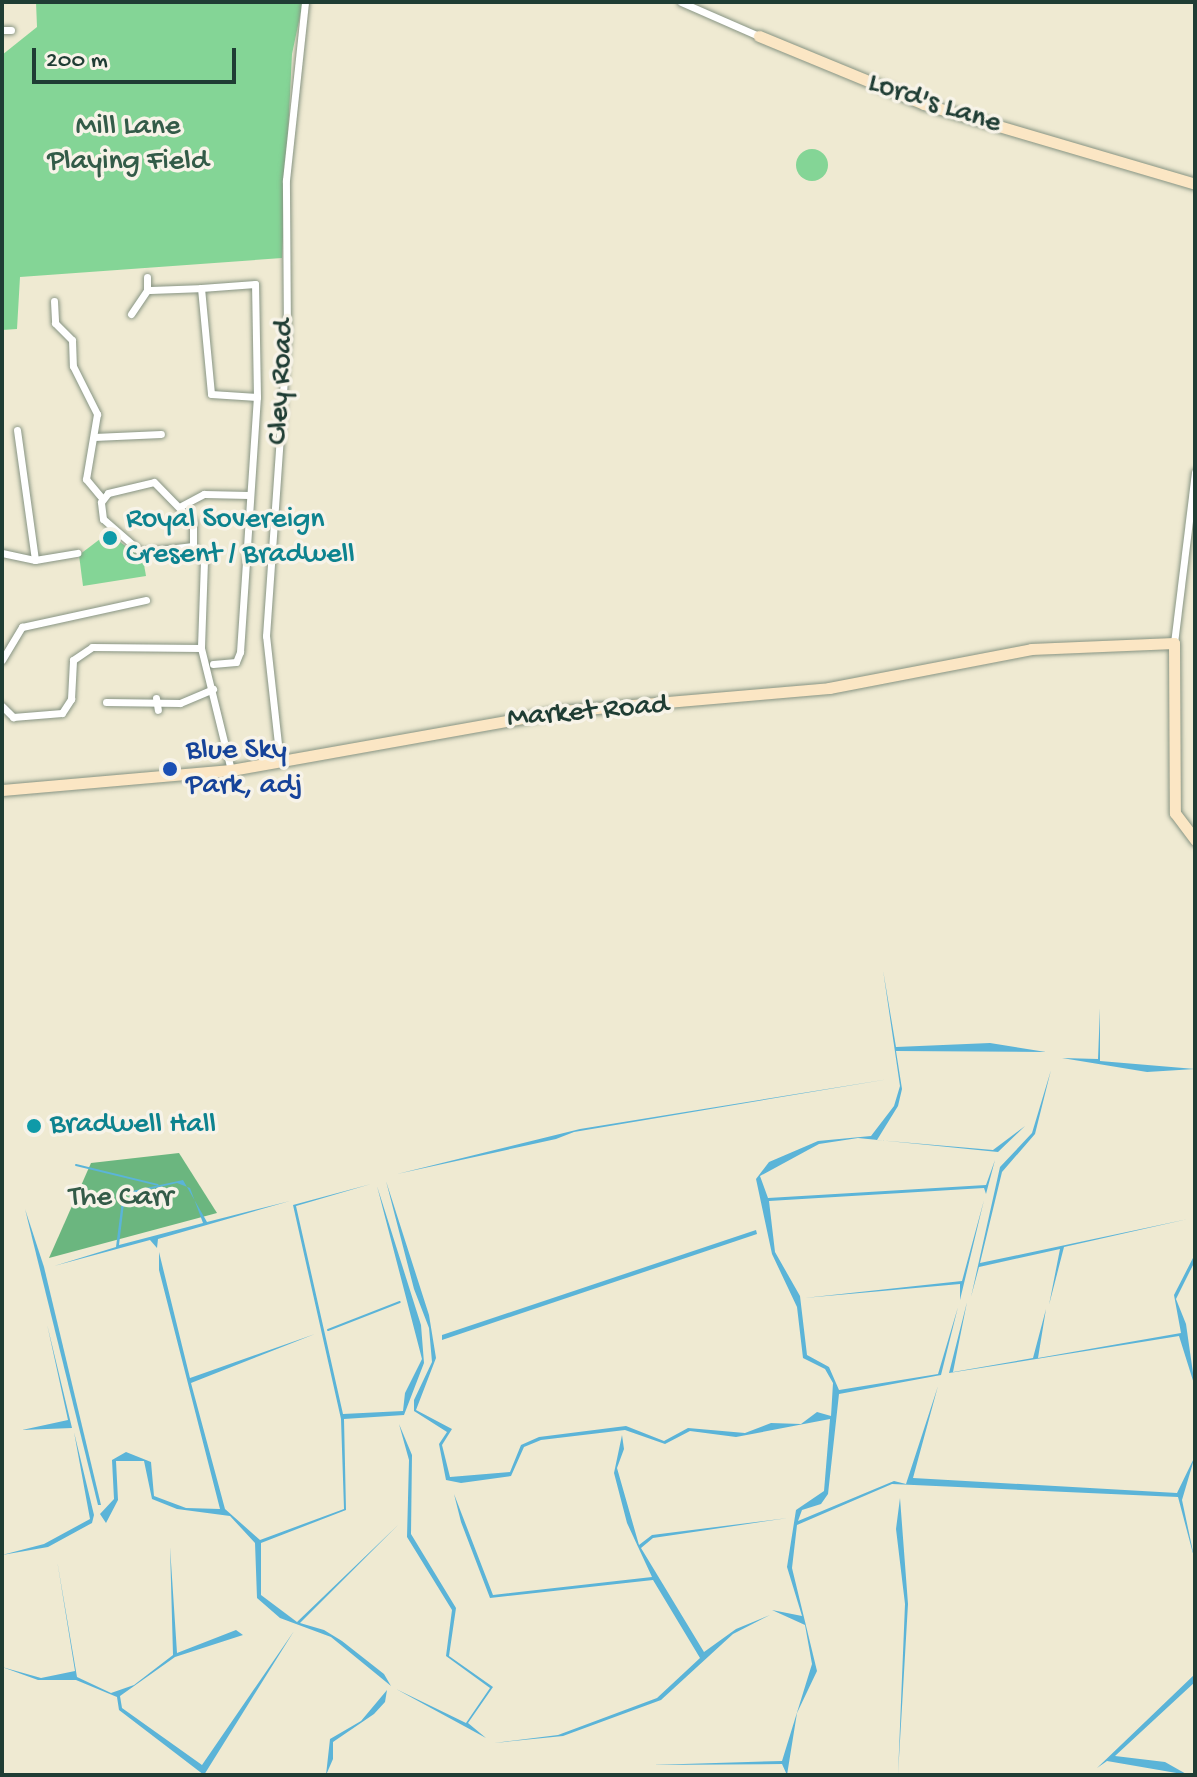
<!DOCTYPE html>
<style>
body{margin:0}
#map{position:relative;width:1197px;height:1777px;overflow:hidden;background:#efead2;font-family:"Gochi Hand",sans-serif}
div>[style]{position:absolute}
.green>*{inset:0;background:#84d596}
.round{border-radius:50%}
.forest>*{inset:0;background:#6bb67f}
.water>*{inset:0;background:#5bb4d8}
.stream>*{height:2px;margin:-1px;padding:0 1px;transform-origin:1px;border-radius:1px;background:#5bb4d8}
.roads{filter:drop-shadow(0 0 2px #879483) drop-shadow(0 0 2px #879483)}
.street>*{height:7px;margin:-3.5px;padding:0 3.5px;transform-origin:3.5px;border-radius:3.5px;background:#fff}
.secondary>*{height:11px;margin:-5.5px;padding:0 5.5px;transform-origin:5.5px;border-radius:5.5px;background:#fbe6c4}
.dots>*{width:22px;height:22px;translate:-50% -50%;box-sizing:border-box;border:4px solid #f7f3e8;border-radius:50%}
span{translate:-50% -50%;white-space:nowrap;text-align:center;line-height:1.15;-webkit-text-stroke:7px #f7f3e8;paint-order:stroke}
.street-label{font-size:30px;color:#1f3d34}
.park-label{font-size:30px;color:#335b48}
.culture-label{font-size:30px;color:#0d838f}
.left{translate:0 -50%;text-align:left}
.transit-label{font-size:30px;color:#164399}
.frame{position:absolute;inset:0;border:4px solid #1f3d34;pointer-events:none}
.scale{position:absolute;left:32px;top:48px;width:204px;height:36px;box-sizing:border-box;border:4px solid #1f3d34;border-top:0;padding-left:10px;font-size:24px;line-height:28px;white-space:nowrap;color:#1f3d34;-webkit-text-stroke:6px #f7f3e8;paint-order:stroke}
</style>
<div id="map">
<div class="green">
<div style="clip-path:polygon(36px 2px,303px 2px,292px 54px,282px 258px,20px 277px,17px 329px,2px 330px,2px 55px,37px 27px)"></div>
<div class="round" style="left:796px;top:149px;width:32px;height:32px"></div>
<div style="clip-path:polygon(108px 533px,143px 559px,146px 576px,83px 586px,79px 555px)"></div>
</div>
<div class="forest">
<div style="clip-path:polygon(179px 1153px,217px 1213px,49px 1258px,91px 1163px)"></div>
</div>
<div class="water">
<div style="clip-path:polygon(883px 970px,896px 1047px,990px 1043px,1046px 1052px,896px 1051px,902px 1089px,898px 1106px,877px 1140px,993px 1150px,1025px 1126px,998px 1152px,858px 1138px,819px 1144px,760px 1176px,768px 1198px,986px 1185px,995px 1160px,986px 1194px,984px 1188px,769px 1201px,775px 1252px,800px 1296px,807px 1355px,829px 1367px,839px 1390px,938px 1374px,958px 1307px,941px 1375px,839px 1394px,828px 1494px,821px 1504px,802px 1510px,798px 1521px,894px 1481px,906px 1484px,938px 1386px,913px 1478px,1177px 1493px,1195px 1456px,1182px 1500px,1195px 1561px,1178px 1497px,892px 1484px,797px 1525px,792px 1568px,817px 1671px,797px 1713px,787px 1775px,782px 1764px,651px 1765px,782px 1761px,812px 1664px,805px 1625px,772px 1610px,802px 1616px,787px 1567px,796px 1510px,824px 1491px,830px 1419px,736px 1437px,690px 1431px,665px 1444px,625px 1430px,541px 1440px,524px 1447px,511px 1476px,461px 1483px,446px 1480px,439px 1444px,447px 1432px,414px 1411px,414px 1400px,432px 1362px,429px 1328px,414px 1289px,386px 1181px,429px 1315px,436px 1358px,416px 1410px,452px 1429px,442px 1445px,450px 1477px,510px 1472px,521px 1445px,539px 1437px,626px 1426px,664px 1441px,688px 1428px,745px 1433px,771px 1423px,801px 1424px,817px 1412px,831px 1416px,833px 1383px,825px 1369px,803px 1358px,797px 1307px,772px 1254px,756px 1179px,769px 1162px,818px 1141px,871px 1136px,894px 1106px,900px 1086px)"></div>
<div style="clip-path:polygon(1100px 1008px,1100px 1061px,1195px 1069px,1147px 1072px,1062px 1058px,1098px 1059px)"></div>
<div style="clip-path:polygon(1051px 1070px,1035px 1134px,1002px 1172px,980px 1263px,1188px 1219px,1064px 1247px,1049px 1305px,1060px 1249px,979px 1267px,971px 1297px,1000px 1167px,1032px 1133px)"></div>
<div style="clip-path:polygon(889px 1079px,574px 1132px,556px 1139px,397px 1174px,580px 1129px)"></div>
<div style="clip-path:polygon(evenodd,183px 1180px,207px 1222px,290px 1201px,158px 1239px,157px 1248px,150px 1240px,54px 1266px,116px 1247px,123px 1193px,183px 1180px,177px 1183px,190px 1188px,203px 1223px,119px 1245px,125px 1195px,177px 1183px)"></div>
<div style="clip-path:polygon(371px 1184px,296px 1206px,343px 1414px,403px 1411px,405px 1393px,422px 1359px,377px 1186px,421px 1325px,424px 1363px,404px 1415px,344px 1419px,346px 1510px,261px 1543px,261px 1595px,297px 1622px,398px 1525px,300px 1623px,324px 1630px,342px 1641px,384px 1674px,391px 1686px,331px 1637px,280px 1618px,257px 1598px,255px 1543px,230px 1516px,177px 1509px,152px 1499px,144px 1461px,116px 1461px,118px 1500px,106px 1523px,100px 1514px,114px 1499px,112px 1460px,126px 1452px,151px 1462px,154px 1496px,186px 1508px,220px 1509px,159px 1270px,159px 1252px,190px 1378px,315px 1334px,191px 1383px,225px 1509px,260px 1540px,344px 1509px,341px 1419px,293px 1205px)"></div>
<div style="clip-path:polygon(984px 1200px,960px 1300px,960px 1284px,804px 1298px,962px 1281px)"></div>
<div style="clip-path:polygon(25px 1209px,44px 1267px,101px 1505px,98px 1505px)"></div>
<div style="clip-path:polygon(756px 1230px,757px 1234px,442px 1340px,442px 1335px)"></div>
<div style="clip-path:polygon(1195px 1254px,1195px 1261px,1176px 1299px,1186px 1324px,1195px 1387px,1179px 1336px,949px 1373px,967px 1302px,953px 1372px,1033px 1358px,1046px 1309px,1038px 1358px,1181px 1333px,1174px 1295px)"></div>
<div style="clip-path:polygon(47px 1324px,72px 1428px,22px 1430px,68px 1420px)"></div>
<div style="clip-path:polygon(399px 1424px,412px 1455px,411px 1534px,456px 1608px,449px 1656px,493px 1687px,468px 1723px,486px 1738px,396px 1689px,466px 1723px,490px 1688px,446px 1656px,452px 1610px,407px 1537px,409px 1460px)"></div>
<div style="clip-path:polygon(74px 1432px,94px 1515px,92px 1523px,48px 1547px,2px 1555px,44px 1544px,90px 1519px)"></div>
<div style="clip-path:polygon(622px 1435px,624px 1449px,617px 1468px,639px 1545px,652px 1535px,788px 1518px,653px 1538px,641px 1548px,704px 1652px,736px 1629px,770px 1615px,733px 1634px,661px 1700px,563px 1736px,494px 1743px,558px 1735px,657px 1698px,700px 1658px,653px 1580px,490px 1598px,461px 1522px,454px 1494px,493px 1595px,652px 1577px,627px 1523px,614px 1473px)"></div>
<div style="clip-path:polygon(900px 1498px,908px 1604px,898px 1775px,905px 1604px,896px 1529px)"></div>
<div style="clip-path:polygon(170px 1547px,177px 1653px,236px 1630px,243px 1635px,175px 1657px,120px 1696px,122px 1708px,202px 1765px,294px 1631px,204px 1775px,119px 1710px,117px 1697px,76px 1680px,38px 1680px,2px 1667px,41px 1678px,75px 1671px,57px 1560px,77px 1677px,111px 1693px,134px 1685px,173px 1655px)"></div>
<div style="clip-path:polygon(1195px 1674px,1195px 1682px,1115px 1756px,1165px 1762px,1188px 1775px,1107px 1761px,1097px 1768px)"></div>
<div style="clip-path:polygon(387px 1690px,385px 1702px,374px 1714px,333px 1742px,333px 1759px,326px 1775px,330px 1739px,361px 1721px)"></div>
</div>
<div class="stream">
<div style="left:76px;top:1165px;width:84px;rotate:13.7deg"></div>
<div style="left:328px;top:1330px;width:77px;rotate:-21.3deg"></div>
</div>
<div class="roads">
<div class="street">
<div style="left:681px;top:2px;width:85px;rotate:23.6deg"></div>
<div style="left:2px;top:30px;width:9px"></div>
<div style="left:147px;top:277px;width:13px;rotate:90deg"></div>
<div style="left:54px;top:301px;width:22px;rotate:87deg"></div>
<div style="left:55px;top:323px;width:24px;rotate:45deg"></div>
<div style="left:72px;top:340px;width:26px;rotate:88deg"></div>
<div style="left:73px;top:366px;width:54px;rotate:63.4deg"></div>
<div style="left:97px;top:414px;width:66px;rotate:99.6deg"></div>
<div style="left:86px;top:479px;width:25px;rotate:50deg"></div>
<div style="left:131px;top:314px;width:29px;rotate:-56deg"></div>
<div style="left:147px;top:290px;width:54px;rotate:-2.1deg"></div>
<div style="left:17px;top:430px;width:131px;rotate:82.1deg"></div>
<div style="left:94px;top:437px;width:67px;rotate:-2.6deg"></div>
<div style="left:154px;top:482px;width:56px;rotate:45.7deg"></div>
<div style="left:193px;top:522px;width:24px;rotate:90deg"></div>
<div style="left:193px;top:546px;width:52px;rotate:173.4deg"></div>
<div style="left:141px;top:552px;width:50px;rotate:-139deg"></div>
<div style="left:103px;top:519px;width:17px;rotate:-97deg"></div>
<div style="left:101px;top:502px;width:11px;rotate:-52deg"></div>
<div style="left:108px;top:493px;width:47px;rotate:-13.4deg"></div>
<div style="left:181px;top:506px;width:26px;rotate:-28deg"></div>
<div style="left:204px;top:494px;width:45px;rotate:1.3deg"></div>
<div style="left:193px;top:546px;width:19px;rotate:54deg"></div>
<div style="left:204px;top:561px;width:87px;rotate:92deg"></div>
<div style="left:201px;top:648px;width:126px;rotate:76.2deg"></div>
<div style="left:2px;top:553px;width:34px;rotate:12deg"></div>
<div style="left:35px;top:560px;width:43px;rotate:-9.5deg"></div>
<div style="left:1174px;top:643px;width:172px;rotate:-83deg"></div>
<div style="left:2px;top:660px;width:39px;rotate:-59deg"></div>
<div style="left:22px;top:627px;width:127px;rotate:-12.3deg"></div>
<div style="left:213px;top:664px;width:23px;rotate:-5deg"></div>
<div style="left:236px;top:662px;width:11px;rotate:-68deg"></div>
<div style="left:240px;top:652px;width:256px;rotate:-86.2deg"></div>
<div style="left:257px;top:397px;width:113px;rotate:-91deg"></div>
<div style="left:255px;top:284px;width:54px;rotate:175.8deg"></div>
<div style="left:201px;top:288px;width:106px;rotate:84.6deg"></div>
<div style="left:211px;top:394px;width:46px;rotate:3.7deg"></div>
<div style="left:156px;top:698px;width:12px;rotate:81deg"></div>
<div style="left:106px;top:702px;width:74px;rotate:0.8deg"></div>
<div style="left:180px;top:703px;width:36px;rotate:-23deg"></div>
<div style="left:2px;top:706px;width:16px;rotate:45deg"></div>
<div style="left:13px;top:717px;width:49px;rotate:-4.7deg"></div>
<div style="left:62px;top:713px;width:17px;rotate:-57deg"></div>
<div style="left:71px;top:699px;width:39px;rotate:-87deg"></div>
<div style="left:73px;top:660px;width:23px;rotate:-34deg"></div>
<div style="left:92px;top:647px;width:109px;rotate:0.5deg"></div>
<div style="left:280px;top:762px;width:127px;rotate:-96.3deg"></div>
<div style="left:266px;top:636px;width:300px;rotate:-86deg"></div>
<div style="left:287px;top:337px;width:157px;rotate:-90.4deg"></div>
<div style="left:286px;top:180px;width:179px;rotate:-83.9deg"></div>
</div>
<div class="secondary">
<div style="left:759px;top:36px;width:178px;rotate:22.4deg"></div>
<div style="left:924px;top:104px;width:283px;rotate:16.4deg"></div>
<div style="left:2px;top:790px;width:230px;rotate:-5deg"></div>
<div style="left:231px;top:770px;width:336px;rotate:-10.1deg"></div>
<div style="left:562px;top:711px;width:268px;rotate:-4.9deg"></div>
<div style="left:829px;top:688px;width:206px;rotate:-10.9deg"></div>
<div style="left:1031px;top:649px;width:143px;rotate:-2.4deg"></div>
<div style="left:1174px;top:643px;width:170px;rotate:89.7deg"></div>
<div style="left:1175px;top:813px;width:34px;rotate:53deg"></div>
</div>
</div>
<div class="dots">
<div style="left:110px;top:538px;background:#0f9aa8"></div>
<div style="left:170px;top:769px;background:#1a4fb4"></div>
<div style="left:34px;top:1126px;background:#0f9aa8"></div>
</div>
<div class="street-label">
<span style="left:934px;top:105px;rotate:18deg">Lord's Lane</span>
<span style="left:283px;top:382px;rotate:-87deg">Cley Road</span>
<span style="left:588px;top:713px;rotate:-5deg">Market Road</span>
</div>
<div class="park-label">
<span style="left:128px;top:145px">Mill Lane<br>Playing Field</span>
<span style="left:121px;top:1199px">The Carr</span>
</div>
<div class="culture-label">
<span class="left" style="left:126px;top:538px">Royal Sovereign<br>Cresent / Bradwell</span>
<span class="left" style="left:50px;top:1126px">Bradwell Hall</span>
</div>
<div class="transit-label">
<span class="left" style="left:186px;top:769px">Blue Sky<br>Park, adj</span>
</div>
<div class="frame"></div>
<div class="scale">200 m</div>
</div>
